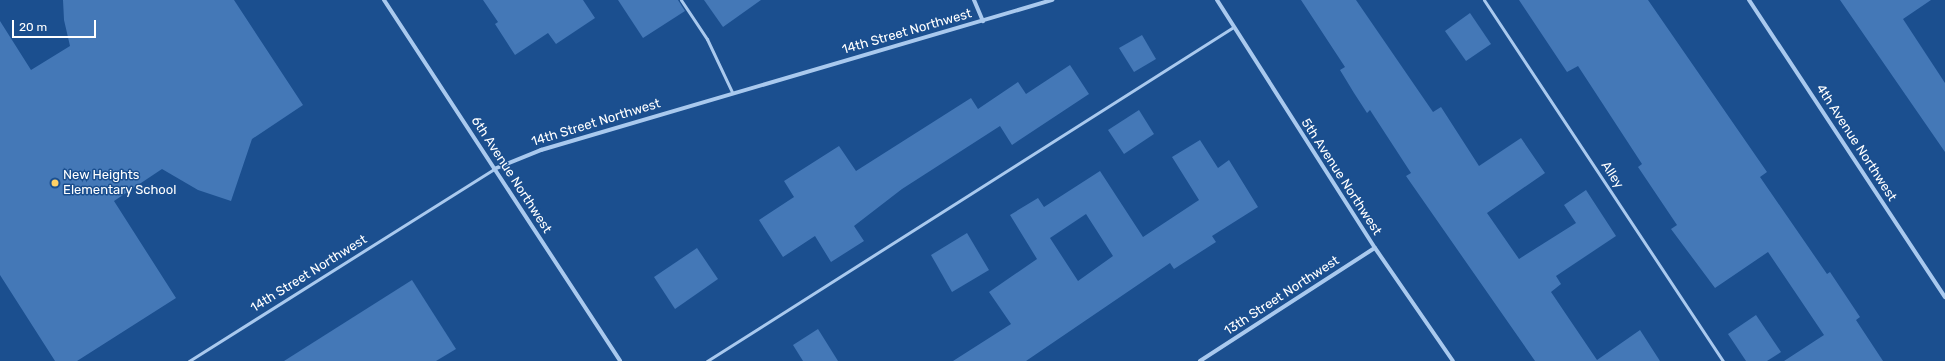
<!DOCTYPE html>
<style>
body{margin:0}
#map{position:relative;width:1945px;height:361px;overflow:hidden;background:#1b4f8f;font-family:Rubik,sans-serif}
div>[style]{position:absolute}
.building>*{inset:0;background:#4478b7}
.lane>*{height:3px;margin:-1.5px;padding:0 1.5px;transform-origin:1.5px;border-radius:1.5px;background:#a9c9ee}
.street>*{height:4px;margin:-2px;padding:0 2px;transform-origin:2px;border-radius:2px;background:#a9c9ee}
.dots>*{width:11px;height:11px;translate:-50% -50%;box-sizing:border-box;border:2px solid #1b4f8f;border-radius:50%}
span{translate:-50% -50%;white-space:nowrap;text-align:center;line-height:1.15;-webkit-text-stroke:3px #1b4f8f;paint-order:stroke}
.street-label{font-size:13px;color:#fff}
.poi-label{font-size:13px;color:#fff}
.left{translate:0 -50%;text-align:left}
.scale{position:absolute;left:12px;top:20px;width:84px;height:18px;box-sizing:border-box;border:2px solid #fff;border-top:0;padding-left:5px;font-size:12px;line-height:14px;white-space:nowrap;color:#fff;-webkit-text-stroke:3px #1b4f8f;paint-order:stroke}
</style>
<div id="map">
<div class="building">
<div style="clip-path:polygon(63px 0,234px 0,303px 105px,252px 139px,231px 201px,198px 190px,162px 169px,114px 201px,176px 298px,77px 361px,55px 361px,0 275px,0 21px,31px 70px,70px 46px,64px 20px)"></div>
<div style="clip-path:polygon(483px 0,583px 0,595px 18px,556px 44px,548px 33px,515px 55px,495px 24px,498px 22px)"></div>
<div style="clip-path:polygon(618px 0,678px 0,685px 11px,643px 38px)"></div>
<div style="clip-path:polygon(704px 0,761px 0,723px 27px)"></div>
<div style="clip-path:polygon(1301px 0,1356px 0,1433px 112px,1441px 107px,1479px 166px,1521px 138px,1545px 173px,1487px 213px,1519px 259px,1576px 223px,1564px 205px,1586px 190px,1616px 236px,1556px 276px,1561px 284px,1551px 292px,1597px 360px,1640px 330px,1660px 361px,1535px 361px,1406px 176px,1411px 173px,1370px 110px,1367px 113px,1354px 93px,1340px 70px,1345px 67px)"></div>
<div style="clip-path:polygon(1519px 0,1648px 0,1767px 172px,1760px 177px,1827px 274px,1830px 272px,1860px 317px,1856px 320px,1883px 361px,1784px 361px,1824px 335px,1768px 252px,1715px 288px,1671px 229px,1677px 225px,1638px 167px,1642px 164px,1578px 66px,1567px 72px)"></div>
<div style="clip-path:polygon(1840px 0,1931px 0,1903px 19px,1945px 83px,1945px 152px)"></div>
<div style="clip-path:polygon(1470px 13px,1491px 44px,1466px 61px,1445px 31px)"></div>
<div style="clip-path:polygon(1142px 35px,1156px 59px,1134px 72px,1119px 48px)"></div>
<div style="clip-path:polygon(1070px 65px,1089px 94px,1012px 145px,1000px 126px,902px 189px,854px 226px,864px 241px,831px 262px,815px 236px,783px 257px,759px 220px,794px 197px,784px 181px,839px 146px,856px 171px,971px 98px,978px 109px,1018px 82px,1026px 94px)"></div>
<div style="clip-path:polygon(1139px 110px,1154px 134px,1124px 154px,1108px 130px)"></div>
<div style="clip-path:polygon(evenodd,1200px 140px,1218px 168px,1229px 160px,1258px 207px,1212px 236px,1216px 242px,1174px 269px,1170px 263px,1026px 361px,953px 361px,1011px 324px,989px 292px,1037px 259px,1010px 215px,1038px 198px,1044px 207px,1100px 171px,1143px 237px,1199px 200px,1172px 157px,1200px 140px,1086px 214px,1113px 256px,1078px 281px,1050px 238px,1086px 214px)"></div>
<div style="clip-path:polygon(967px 233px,989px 270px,952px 292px,931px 255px)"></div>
<div style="clip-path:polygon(697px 248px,718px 279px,675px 309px,654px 277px)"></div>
<div style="clip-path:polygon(412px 280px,456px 349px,436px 361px,284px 361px)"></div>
<div style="clip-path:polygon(1756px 315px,1781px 352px,1767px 361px,1746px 361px,1728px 334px)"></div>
<div style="clip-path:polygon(818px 329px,838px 361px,803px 361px,793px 345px)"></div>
</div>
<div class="lane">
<div style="left:681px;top:0;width:47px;rotate:56.3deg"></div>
<div style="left:707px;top:39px;width:59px;rotate:64.7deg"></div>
<div style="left:1484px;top:0;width:433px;rotate:56.5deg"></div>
<div style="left:189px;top:361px;width:360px;rotate:-32.2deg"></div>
<div style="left:707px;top:361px;width:622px;rotate:-32.39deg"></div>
</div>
<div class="street">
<div style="left:384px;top:0;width:431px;rotate:56.8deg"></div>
<div style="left:974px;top:0;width:23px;rotate:67deg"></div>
<div style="left:1217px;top:0;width:294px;rotate:57.5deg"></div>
<div style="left:1375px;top:248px;width:137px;rotate:55.4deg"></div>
<div style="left:1749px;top:0;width:356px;rotate:56.6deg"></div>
<div style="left:494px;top:169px;width:51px;rotate:-22deg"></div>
<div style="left:541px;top:150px;width:533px;rotate:-16.36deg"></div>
<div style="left:1200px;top:361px;width:208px;rotate:-32.9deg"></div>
</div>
<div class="dots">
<div style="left:55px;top:183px;background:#ffd166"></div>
</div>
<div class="street-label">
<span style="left:907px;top:32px;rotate:-16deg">14th Street Northwest</span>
<span style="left:596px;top:123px;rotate:-17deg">14th Street Northwest</span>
<span style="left:1856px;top:143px;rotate:57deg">4th Avenue Northwest</span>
<span style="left:511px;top:175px;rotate:57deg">6th Avenue Northwest</span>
<span style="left:1612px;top:175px;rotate:57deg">Alley</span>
<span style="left:1341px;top:177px;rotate:57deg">5th Avenue Northwest</span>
<span style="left:309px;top:274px;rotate:-32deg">14th Street Northwest</span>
<span style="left:1282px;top:296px;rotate:-33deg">13th Street Northwest</span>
</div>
<div class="poi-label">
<span class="left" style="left:63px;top:183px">New Heights<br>Elementary School</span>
</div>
<div class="scale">20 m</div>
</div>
